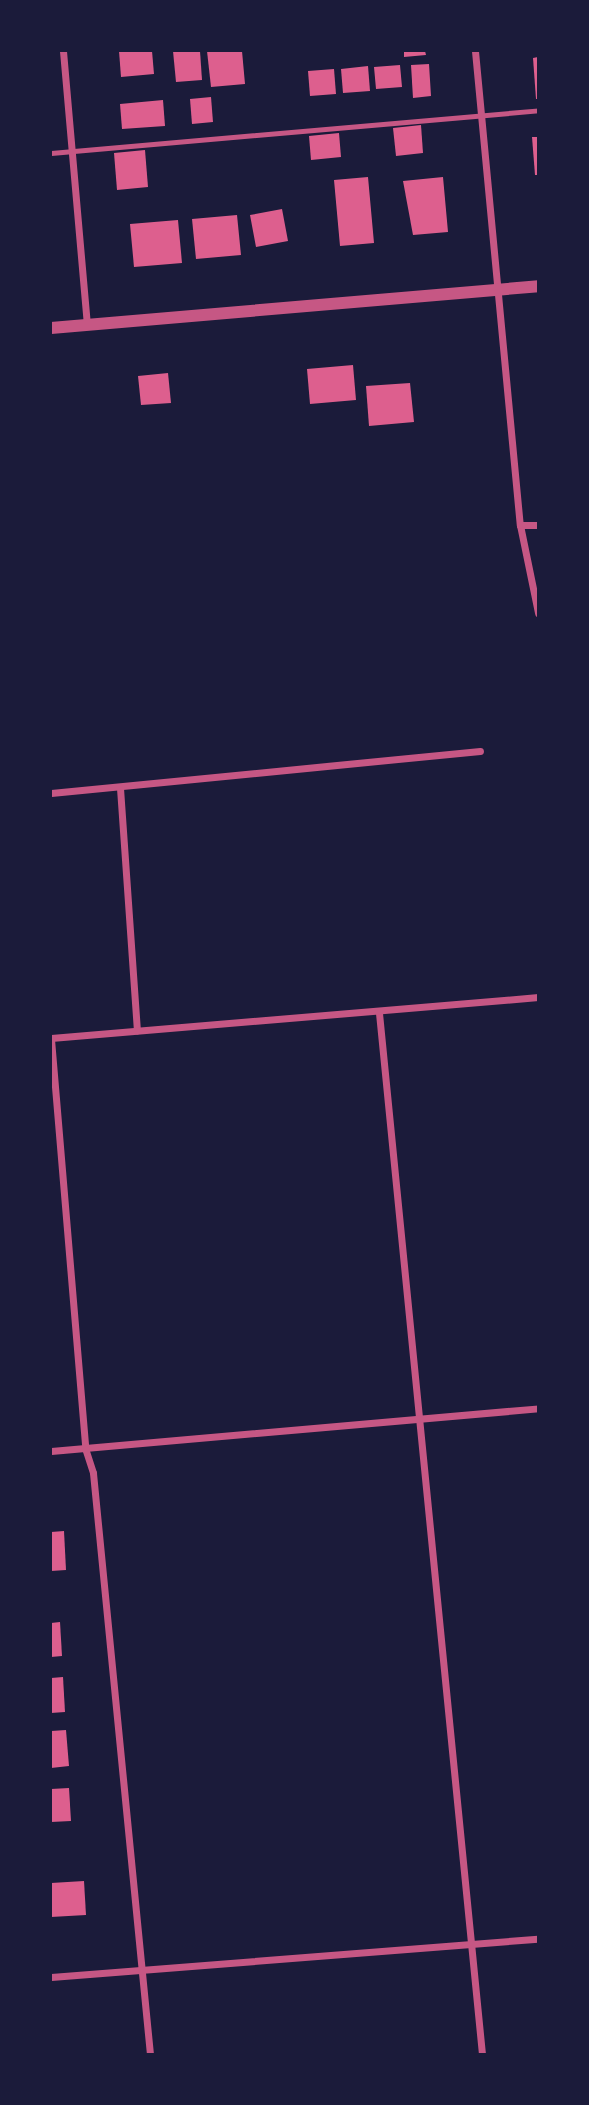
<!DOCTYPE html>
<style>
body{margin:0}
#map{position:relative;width:589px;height:2105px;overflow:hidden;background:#1b1b3a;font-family:Jost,sans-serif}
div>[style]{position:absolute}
.building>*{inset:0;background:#dd5f8e}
.service>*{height:5px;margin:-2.5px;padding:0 2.5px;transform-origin:2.5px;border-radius:2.5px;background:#c65784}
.minor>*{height:7px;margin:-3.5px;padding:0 3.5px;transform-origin:3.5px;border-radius:3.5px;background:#c65784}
.tertiary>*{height:12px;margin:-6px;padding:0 6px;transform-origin:6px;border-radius:6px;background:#c65784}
span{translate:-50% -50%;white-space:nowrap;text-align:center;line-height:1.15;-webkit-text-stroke:5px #1b1b3a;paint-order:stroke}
.frame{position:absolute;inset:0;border:52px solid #1b1b3a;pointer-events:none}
</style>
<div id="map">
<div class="building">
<div style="clip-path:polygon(119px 51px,152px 51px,154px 74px,121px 77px)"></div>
<div style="clip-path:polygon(173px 51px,200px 51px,202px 80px,176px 82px)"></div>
<div style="clip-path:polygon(207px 51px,242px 51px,245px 84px,211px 87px)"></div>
<div style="clip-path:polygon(404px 51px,425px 51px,426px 55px,404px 57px)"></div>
<div style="clip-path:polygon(538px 57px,538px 99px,536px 99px,533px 58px)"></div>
<div style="clip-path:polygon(429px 64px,431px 96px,413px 98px,411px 65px)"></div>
<div style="clip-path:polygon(400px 65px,402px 87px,376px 89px,374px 67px)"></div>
<div style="clip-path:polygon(368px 66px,370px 91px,343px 93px,341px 69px)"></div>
<div style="clip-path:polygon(334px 69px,336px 94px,310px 96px,308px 71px)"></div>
<div style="clip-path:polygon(211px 97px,213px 122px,192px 124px,190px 99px)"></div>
<div style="clip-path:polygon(163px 100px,165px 126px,122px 129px,120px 104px)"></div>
<div style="clip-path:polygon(421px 125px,423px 153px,396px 156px,393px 128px)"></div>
<div style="clip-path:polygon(339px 133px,341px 157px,311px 160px,309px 136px)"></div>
<div style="clip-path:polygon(532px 137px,538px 137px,538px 175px,535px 175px)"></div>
<div style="clip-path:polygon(145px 150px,148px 187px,117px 190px,114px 153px)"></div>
<div style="clip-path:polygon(368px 177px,374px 243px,340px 246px,334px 180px)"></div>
<div style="clip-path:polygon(443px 177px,448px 232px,413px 235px,403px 181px)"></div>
<div style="clip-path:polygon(282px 209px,288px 241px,256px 247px,250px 215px)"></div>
<div style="clip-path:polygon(237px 215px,241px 255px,196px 259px,192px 219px)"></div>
<div style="clip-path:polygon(178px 220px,182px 263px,134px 267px,130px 224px)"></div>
<div style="clip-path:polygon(353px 365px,356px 400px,310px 404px,307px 369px)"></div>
<div style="clip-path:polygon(168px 373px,171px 403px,141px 405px,138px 376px)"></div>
<div style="clip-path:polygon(410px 383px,414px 422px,369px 426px,366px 386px)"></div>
<div style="clip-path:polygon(64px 1531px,66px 1570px,51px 1571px,51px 1532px)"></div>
<div style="clip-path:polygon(60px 1622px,62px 1656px,51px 1657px,51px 1623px)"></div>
<div style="clip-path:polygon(63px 1677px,65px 1712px,51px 1713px,51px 1678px)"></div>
<div style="clip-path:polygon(66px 1730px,69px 1766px,51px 1768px,51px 1731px)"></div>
<div style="clip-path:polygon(69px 1788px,71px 1821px,51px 1822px,51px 1789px)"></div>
<div style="clip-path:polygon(84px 1881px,86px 1915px,51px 1917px,51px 1883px)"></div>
</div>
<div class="service">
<div style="left:51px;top:153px;width:489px;rotate:-5deg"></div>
</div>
<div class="minor">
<div style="left:63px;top:51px;width:274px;rotate:85deg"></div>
<div style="left:475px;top:51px;width:476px;rotate:84.6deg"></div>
<div style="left:520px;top:525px;width:90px;rotate:78.4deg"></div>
<div style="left:520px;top:525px;width:18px"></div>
<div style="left:120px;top:788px;width:243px;rotate:86deg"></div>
<div style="left:51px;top:793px;width:431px;rotate:-5.6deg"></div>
<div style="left:379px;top:1013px;width:1046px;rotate:84.35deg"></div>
<div style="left:51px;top:1038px;width:489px;rotate:-4.8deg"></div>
<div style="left:51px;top:1039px;width:410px;rotate:85.2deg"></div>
<div style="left:85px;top:1448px;width:26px;rotate:72deg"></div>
<div style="left:93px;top:1473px;width:584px;rotate:84.4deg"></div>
<div style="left:51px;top:1451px;width:489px;rotate:-5deg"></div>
<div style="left:51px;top:1977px;width:488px;rotate:-4.5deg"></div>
</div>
<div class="tertiary">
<div style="left:51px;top:328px;width:489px;rotate:-4.9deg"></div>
</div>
<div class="frame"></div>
</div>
